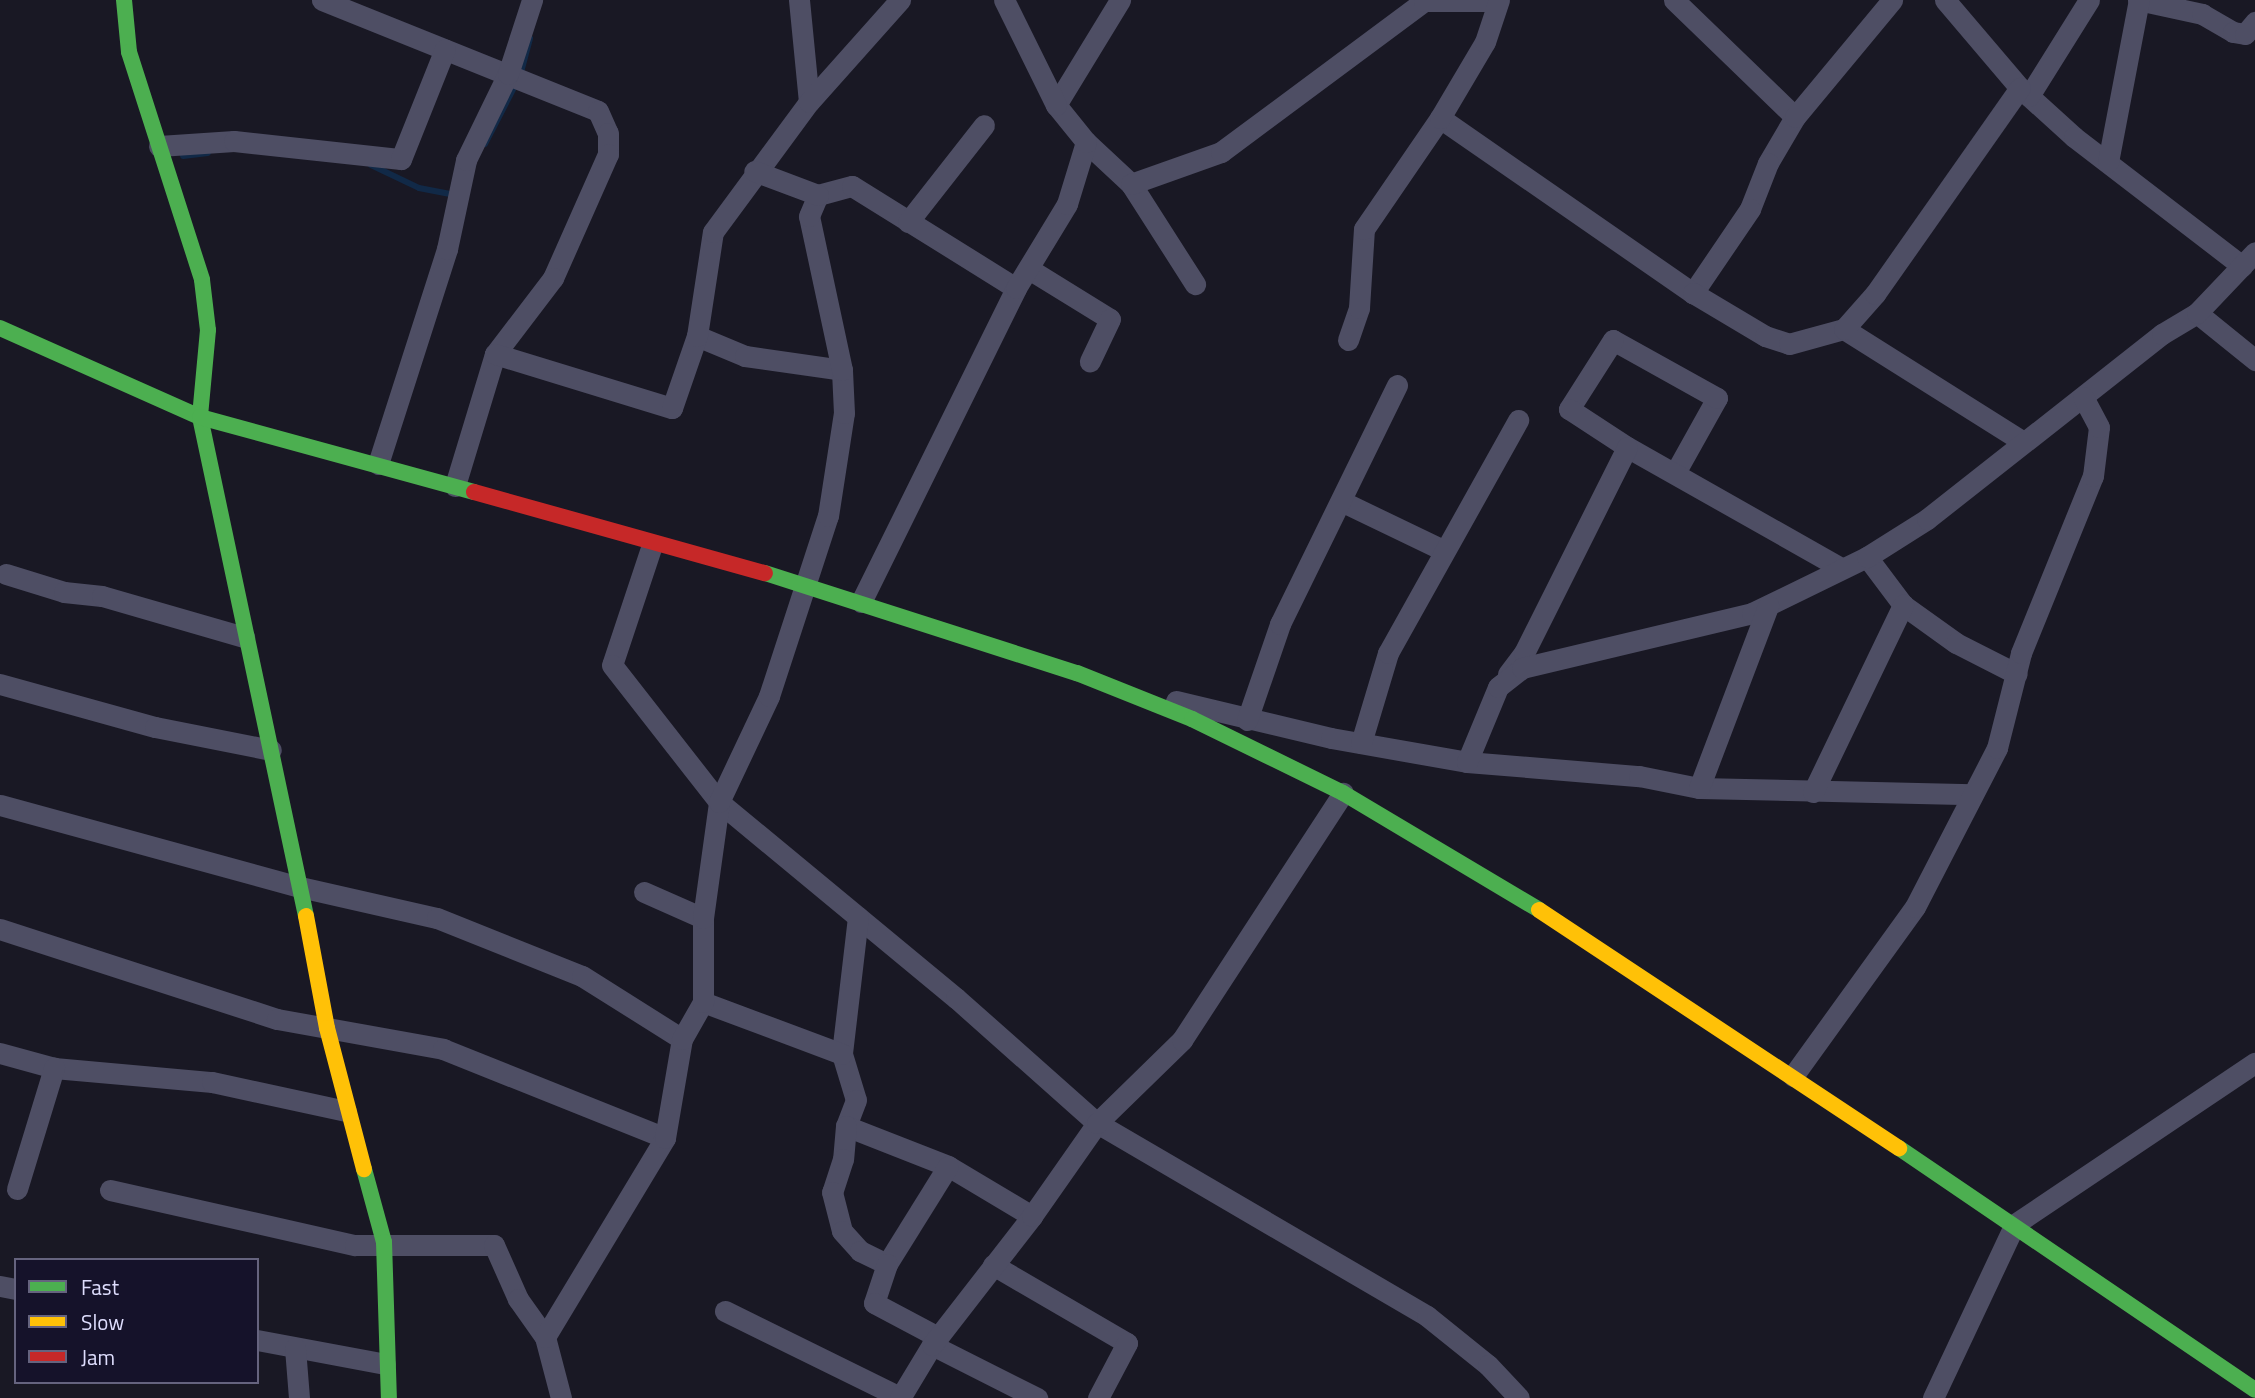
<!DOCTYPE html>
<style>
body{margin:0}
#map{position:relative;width:2255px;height:1398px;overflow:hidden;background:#191824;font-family:"Titillium Web",sans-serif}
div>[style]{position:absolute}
.stream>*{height:6px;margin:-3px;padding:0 3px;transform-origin:3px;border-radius:3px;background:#112947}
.street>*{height:21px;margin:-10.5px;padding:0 10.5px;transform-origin:10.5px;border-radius:10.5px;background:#4e4e64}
.fast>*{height:16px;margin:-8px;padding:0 8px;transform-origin:8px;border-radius:8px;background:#4caf50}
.slow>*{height:16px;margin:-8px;padding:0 8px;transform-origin:8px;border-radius:8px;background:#ffc107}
.jam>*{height:16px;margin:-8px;padding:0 8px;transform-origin:8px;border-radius:8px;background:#c62828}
span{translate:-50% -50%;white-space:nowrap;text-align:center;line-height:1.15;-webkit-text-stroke:5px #15122a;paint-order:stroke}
.legend{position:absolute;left:14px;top:1258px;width:245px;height:126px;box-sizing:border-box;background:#15122a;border:2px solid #65637e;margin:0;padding:9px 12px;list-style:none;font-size:21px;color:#deddfd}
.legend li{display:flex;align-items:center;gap:14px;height:35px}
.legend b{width:35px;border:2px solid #65637e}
</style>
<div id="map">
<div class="stream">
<div style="left:485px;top:144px;width:76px;rotate:-62.8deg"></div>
<div style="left:520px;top:76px;width:39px;rotate:-75deg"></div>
<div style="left:183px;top:156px;width:25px;rotate:-7deg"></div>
<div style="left:371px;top:165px;width:53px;rotate:25.6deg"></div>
<div style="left:419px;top:188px;width:37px;rotate:11deg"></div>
</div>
<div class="street">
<div style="left:322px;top:0;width:297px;rotate:21.9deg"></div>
<div style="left:598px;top:111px;width:24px;rotate:66deg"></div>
<div style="left:608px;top:133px;width:21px;rotate:90deg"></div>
<div style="left:608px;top:154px;width:136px;rotate:113.9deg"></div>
<div style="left:553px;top:278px;width:96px;rotate:127.3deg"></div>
<div style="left:495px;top:354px;width:138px;rotate:106.9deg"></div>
<div style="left:799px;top:0;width:102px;rotate:84.4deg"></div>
<div style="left:1674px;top:0;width:168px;rotate:44deg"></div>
<div style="left:1795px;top:117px;width:53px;rotate:120.4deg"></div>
<div style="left:1768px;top:163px;width:49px;rotate:111.4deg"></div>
<div style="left:1750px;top:209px;width:102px;rotate:124.2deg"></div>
<div style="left:1945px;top:0;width:116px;rotate:49.6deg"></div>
<div style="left:2020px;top:88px;width:73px;rotate:42.2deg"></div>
<div style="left:2074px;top:137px;width:212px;rotate:37.5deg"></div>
<div style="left:2138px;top:0;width:66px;rotate:12.3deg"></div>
<div style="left:2202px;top:14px;width:36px;rotate:30deg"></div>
<div style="left:2233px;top:32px;width:12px;rotate:9deg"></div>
<div style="left:2245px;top:34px;width:16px;rotate:-50deg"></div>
<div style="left:2029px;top:96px;width:113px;rotate:-58deg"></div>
<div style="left:1056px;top:105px;width:123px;rotate:-58.6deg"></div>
<div style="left:1795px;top:117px;width:152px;rotate:-50.3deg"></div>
<div style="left:1440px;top:118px;width:308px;rotate:34.7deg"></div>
<div style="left:1693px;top:293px;width:84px;rotate:30.8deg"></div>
<div style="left:1765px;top:336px;width:25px;rotate:18deg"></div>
<div style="left:1789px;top:344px;width:57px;rotate:-15.3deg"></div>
<div style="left:1844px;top:329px;width:210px;rotate:32.2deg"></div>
<div style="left:1086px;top:142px;width:62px;rotate:43deg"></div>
<div style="left:1131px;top:184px;width:119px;rotate:57.4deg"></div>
<div style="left:159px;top:146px;width:75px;rotate:-3.8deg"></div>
<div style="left:234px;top:141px;width:168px;rotate:6.2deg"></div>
<div style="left:401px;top:159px;width:118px;rotate:-68.2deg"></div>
<div style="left:2108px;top:162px;width:165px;rotate:-79.2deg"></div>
<div style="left:1131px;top:184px;width:96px;rotate:-19.6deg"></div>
<div style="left:1221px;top:152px;width:253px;rotate:-36.6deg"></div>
<div style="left:1424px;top:1px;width:74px"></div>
<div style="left:818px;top:195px;width:35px;rotate:-15deg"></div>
<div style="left:852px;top:186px;width:193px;rotate:31.9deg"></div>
<div style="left:908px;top:222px;width:123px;rotate:-51.9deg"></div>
<div style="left:1029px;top:269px;width:95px;rotate:31.7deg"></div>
<div style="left:1110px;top:319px;width:47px;rotate:115.5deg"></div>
<div style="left:2197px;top:313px;width:75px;rotate:39deg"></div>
<div style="left:1844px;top:329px;width:47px;rotate:-48.5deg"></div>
<div style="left:1875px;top:294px;width:252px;rotate:-54.9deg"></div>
<div style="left:697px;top:336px;width:52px;rotate:22.6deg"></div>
<div style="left:745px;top:356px;width:98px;rotate:8.2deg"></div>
<div style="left:1348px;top:340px;width:34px;rotate:-71deg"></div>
<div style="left:1359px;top:308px;width:79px;rotate:-86.4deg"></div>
<div style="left:1364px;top:229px;width:135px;rotate:-55.6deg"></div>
<div style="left:1440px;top:118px;width:88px;rotate:-59.4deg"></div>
<div style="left:1485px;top:42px;width:44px;rotate:-71.6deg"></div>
<div style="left:495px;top:354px;width:185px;rotate:17deg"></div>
<div style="left:672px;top:408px;width:76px;rotate:-70.9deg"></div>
<div style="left:697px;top:336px;width:105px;rotate:-81.3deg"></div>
<div style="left:713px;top:232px;width:162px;rotate:-53.6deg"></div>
<div style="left:809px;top:102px;width:137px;rotate:-48.3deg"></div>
<div style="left:378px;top:464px;width:226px;rotate:-72.2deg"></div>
<div style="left:447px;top:249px;width:91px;rotate:-77.9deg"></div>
<div style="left:466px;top:160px;width:96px;rotate:-64deg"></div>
<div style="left:508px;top:74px;width:78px;rotate:-72deg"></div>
<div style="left:1675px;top:473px;width:86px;rotate:-60.8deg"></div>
<div style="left:1717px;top:398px;width:119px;rotate:-150.9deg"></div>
<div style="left:1613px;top:340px;width:82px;rotate:122.5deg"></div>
<div style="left:1569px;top:409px;width:69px;rotate:33.2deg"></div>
<div style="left:1627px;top:447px;width:246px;rotate:29.5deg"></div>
<div style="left:1341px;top:501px;width:113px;rotate:25.7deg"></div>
<div style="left:652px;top:545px;width:126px;rotate:108.4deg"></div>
<div style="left:612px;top:665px;width:174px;rotate:52deg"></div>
<div style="left:719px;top:802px;width:308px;rotate:39.6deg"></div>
<div style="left:956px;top:998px;width:188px;rotate:41.6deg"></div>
<div style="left:1097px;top:1123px;width:382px;rotate:30.3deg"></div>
<div style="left:1427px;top:1316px;width:78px;rotate:38.8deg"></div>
<div style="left:1488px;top:1365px;width:45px;rotate:46.8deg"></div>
<div style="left:1867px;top:557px;width:60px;rotate:53.1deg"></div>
<div style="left:1903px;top:605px;width:65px;rotate:35.6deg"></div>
<div style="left:1956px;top:643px;width:68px;rotate:26.9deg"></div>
<div style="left:6px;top:574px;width:61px;rotate:17.2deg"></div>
<div style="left:64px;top:592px;width:38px;rotate:6deg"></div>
<div style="left:102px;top:596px;width:148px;rotate:16.1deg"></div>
<div style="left:861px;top:602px;width:350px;rotate:-63.7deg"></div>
<div style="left:1016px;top:288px;width:98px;rotate:-58.7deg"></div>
<div style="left:1067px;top:204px;width:65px;rotate:-73deg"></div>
<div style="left:1086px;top:142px;width:48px;rotate:-129deg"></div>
<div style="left:1056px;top:105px;width:117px;rotate:-116.3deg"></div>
<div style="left:1508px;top:674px;width:26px;rotate:-53deg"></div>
<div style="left:1524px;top:653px;width:230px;rotate:-63.4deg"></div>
<div style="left:0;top:684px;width:161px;rotate:15.5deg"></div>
<div style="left:155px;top:727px;width:118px;rotate:11.2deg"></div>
<div style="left:1176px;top:701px;width:159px;rotate:13.4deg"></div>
<div style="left:1331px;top:738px;width:138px;rotate:10deg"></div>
<div style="left:1467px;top:762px;width:173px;rotate:4.7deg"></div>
<div style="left:1639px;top:776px;width:61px;rotate:11.3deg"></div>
<div style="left:1699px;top:788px;width:273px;rotate:1.3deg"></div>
<div style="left:1247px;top:720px;width:102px;rotate:-71deg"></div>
<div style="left:1280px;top:624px;width:266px;rotate:-63.9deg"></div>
<div style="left:1361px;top:743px;width:94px;rotate:-73.3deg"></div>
<div style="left:1388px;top:653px;width:267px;rotate:-60.8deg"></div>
<div style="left:1467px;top:762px;width:81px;rotate:-67.5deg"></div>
<div style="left:1498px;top:687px;width:31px;rotate:-38deg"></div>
<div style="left:1522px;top:668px;width:236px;rotate:-13.4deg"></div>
<div style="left:1752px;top:613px;width:128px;rotate:-26deg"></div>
<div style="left:1867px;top:557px;width:71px;rotate:-32.3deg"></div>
<div style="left:1927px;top:519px;width:299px;rotate:-38.2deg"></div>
<div style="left:2162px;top:334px;width:41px;rotate:-31deg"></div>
<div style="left:2197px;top:313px;width:84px;rotate:-46.4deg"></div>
<div style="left:1699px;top:788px;width:195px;rotate:-69.2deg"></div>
<div style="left:1813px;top:792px;width:208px;rotate:-64.3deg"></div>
<div style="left:0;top:805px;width:311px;rotate:15.3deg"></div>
<div style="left:300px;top:887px;width:140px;rotate:12.8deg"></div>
<div style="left:437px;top:918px;width:156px;rotate:21.8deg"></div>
<div style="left:582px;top:976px;width:118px;rotate:32.2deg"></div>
<div style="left:644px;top:892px;width:64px;rotate:23.8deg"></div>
<div style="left:858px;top:917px;width:138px;rotate:96.7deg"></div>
<div style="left:842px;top:1054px;width:48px;rotate:73.1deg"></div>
<div style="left:856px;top:1100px;width:28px;rotate:111deg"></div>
<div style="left:846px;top:1126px;width:110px;rotate:21.4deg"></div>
<div style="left:948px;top:1166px;width:98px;rotate:30.8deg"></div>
<div style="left:0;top:929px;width:291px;rotate:18deg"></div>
<div style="left:277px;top:1019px;width:169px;rotate:10.2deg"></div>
<div style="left:443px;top:1049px;width:239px;rotate:21.8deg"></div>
<div style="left:703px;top:1002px;width:148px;rotate:20.5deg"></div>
<div style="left:0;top:1053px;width:56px;rotate:15.5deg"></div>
<div style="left:54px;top:1068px;width:159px;rotate:5.1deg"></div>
<div style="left:212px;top:1082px;width:137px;rotate:12.2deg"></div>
<div style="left:1793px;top:1076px;width:208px;rotate:-54.2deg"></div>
<div style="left:1915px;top:907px;width:179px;rotate:-62.7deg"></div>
<div style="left:1997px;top:748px;width:98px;rotate:-75.8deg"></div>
<div style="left:2021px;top:653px;width:191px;rotate:-67.9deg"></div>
<div style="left:2093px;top:476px;width:49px;rotate:-83deg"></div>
<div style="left:2099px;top:427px;width:34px;rotate:-118deg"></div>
<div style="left:846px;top:1126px;width:33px;rotate:95deg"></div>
<div style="left:843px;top:1159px;width:35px;rotate:108deg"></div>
<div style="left:832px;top:1192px;width:40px;rotate:75.6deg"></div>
<div style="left:842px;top:1231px;width:27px;rotate:48deg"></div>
<div style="left:860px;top:1251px;width:30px;rotate:26deg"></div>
<div style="left:887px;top:1264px;width:115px;rotate:-58.1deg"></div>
<div style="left:17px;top:1189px;width:127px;rotate:-73deg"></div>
<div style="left:110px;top:1190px;width:251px;rotate:12.7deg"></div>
<div style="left:355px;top:1245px;width:139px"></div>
<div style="left:494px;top:1245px;width:59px;rotate:66deg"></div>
<div style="left:518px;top:1299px;width:47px;rotate:54.6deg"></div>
<div style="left:545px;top:1337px;width:63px;rotate:75.3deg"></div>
<div style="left:887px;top:1264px;width:41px;rotate:108.4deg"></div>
<div style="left:874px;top:1303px;width:72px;rotate:28deg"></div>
<div style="left:993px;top:1265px;width:155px;rotate:30.2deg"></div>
<div style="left:1127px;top:1343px;width:62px;rotate:117.8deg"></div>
<div style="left:0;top:1286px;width:16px;rotate:11deg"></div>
<div style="left:725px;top:1311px;width:195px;rotate:26.2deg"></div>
<div style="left:545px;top:1337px;width:232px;rotate:-58.9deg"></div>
<div style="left:665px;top:1138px;width:100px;rotate:-80.3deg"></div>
<div style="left:682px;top:1039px;width:43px;rotate:-60.4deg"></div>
<div style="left:703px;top:1002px;width:84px;rotate:-90deg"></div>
<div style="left:703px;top:918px;width:117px;rotate:-82.1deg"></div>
<div style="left:719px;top:802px;width:117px;rotate:-64.7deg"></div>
<div style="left:769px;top:696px;width:189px;rotate:-71.9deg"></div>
<div style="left:828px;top:516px;width:104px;rotate:-81.2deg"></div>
<div style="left:844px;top:413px;width:43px;rotate:-92.7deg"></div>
<div style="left:842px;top:370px;width:157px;rotate:-102.1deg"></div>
<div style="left:809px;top:216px;width:23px;rotate:-67deg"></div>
<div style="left:818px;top:195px;width:68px;rotate:-159.4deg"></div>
<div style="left:257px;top:1340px;width:130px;rotate:10.6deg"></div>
<div style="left:932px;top:1345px;width:118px;rotate:26.8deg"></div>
<div style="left:295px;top:1348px;width:50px;rotate:85.4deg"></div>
<div style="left:900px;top:1398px;width:62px;rotate:-58.9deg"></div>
<div style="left:932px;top:1345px;width:163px;rotate:-52.2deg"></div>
<div style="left:1032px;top:1216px;width:113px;rotate:-55deg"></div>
<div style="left:1097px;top:1123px;width:119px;rotate:-44.3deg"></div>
<div style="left:1182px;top:1040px;width:295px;rotate:-56.9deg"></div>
<div style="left:1933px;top:1398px;width:192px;rotate:-64.8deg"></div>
<div style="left:2015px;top:1224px;width:289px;rotate:-33.9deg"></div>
</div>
<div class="fast">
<div style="left:124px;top:0;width:52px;rotate:84.5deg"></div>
<div style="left:129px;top:52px;width:239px;rotate:72.2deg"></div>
<div style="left:202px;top:280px;width:50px;rotate:83.2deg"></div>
<div style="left:208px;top:330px;width:87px;rotate:95.3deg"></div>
<div style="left:200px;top:417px;width:510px;rotate:78.01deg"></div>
<div style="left:0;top:328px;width:219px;rotate:24deg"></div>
<div style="left:200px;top:417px;width:284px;rotate:15.3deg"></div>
<div style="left:765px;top:573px;width:328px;rotate:17.8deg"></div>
<div style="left:1077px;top:673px;width:124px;rotate:21.8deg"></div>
<div style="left:1192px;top:719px;width:168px;rotate:26.1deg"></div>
<div style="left:1343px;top:793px;width:228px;rotate:30.8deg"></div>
<div style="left:1899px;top:1148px;width:430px;rotate:34.2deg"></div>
<div style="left:364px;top:1169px;width:76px;rotate:74.7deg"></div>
<div style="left:384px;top:1242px;width:156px;rotate:88.2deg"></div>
</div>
<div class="slow">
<div style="left:1539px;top:910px;width:432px;rotate:33.5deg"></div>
<div style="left:306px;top:916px;width:114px;rotate:79.4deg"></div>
<div style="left:327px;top:1028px;width:146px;rotate:75.3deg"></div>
</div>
<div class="jam">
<div style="left:474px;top:492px;width:302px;rotate:15.6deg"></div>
</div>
<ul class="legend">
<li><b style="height:9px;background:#4caf50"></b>Fast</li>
<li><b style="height:9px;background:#ffc107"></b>Slow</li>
<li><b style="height:9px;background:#c62828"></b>Jam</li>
</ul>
</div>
